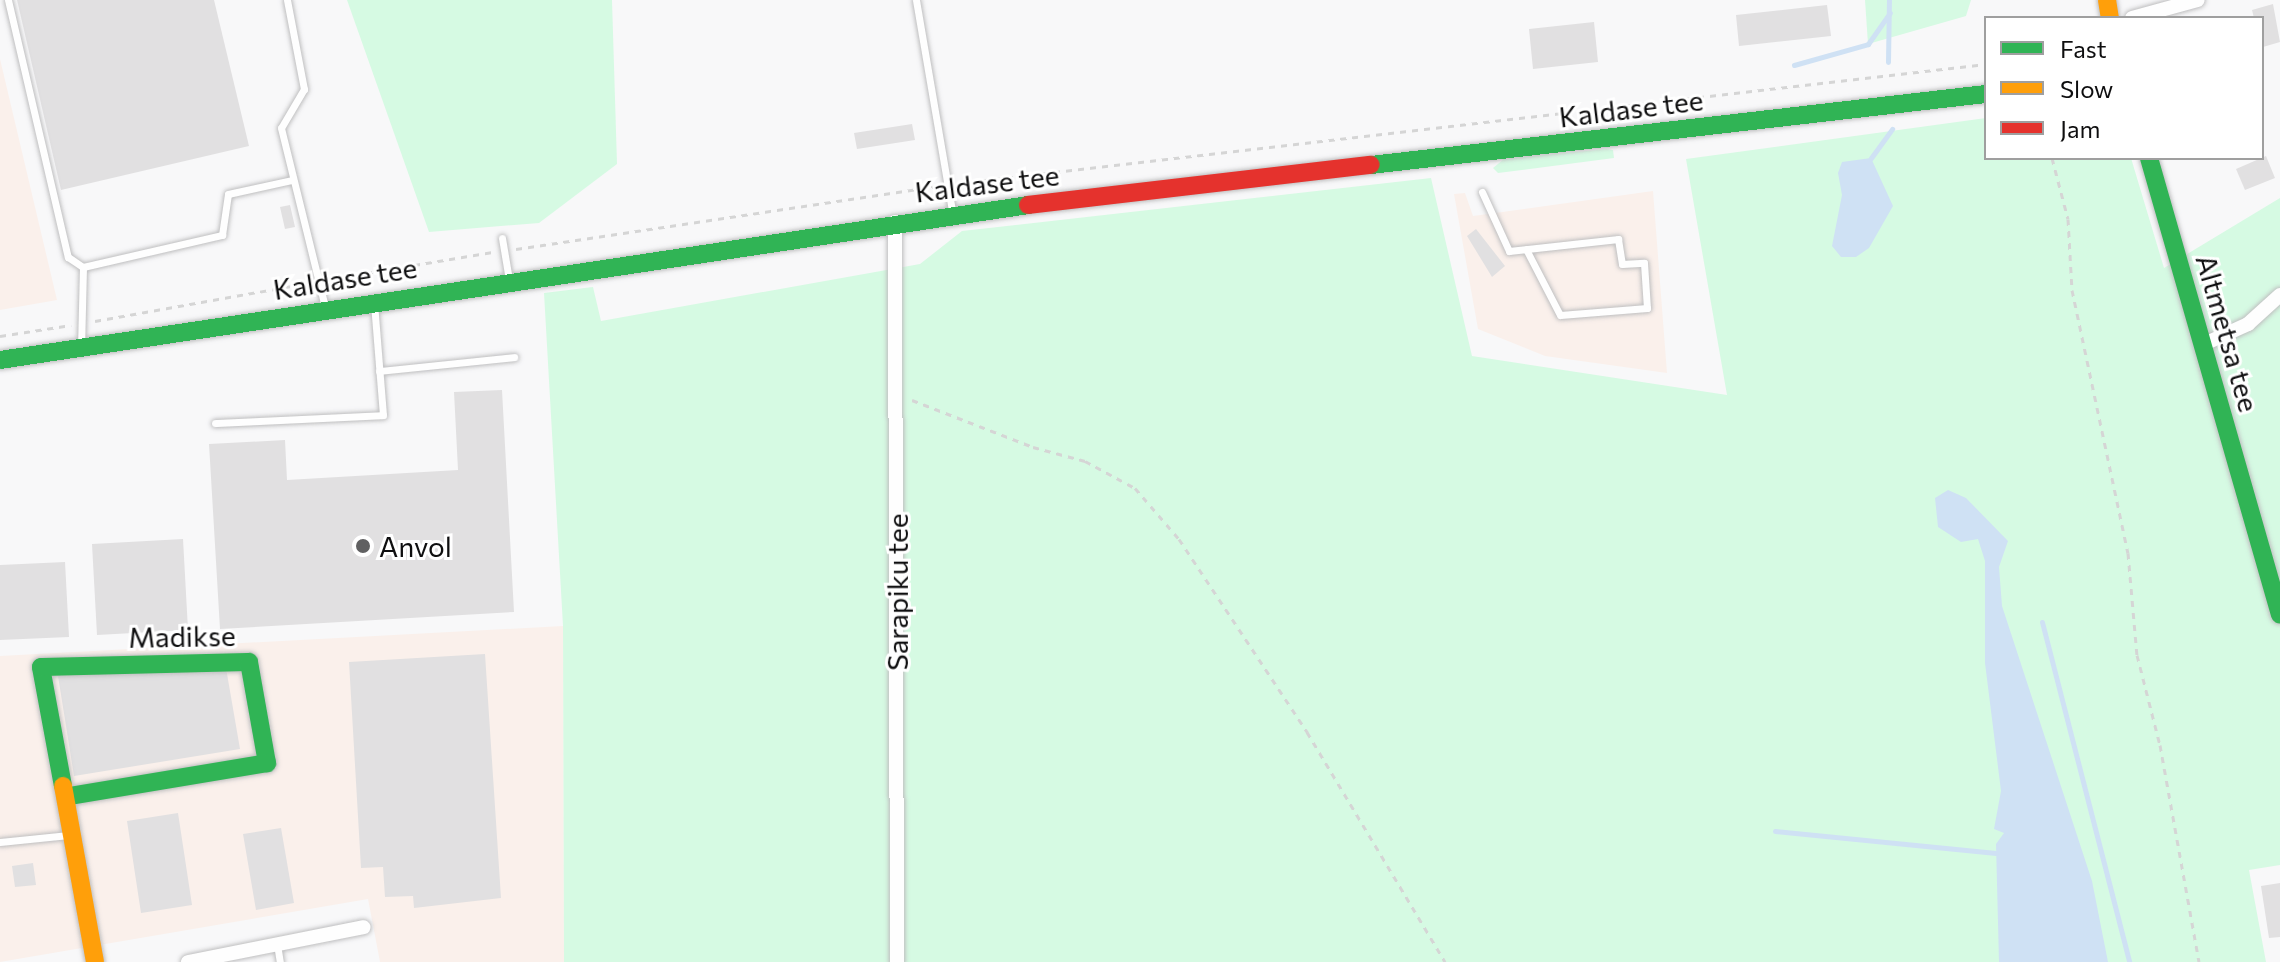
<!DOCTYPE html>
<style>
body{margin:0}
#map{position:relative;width:2280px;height:962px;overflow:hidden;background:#f8f8f9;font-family:Commissioner,sans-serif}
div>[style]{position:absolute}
.industrial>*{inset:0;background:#faf0eb}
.green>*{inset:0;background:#d6fae3}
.water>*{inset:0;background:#cfe1f4}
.stream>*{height:5px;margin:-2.5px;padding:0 2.5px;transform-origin:2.5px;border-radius:2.5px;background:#cfe1f4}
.building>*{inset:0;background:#e1e0e1}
.path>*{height:3px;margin-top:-1.5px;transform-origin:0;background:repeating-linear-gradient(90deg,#d5d5d5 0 6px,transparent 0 12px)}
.roads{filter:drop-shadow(0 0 2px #bfbfc0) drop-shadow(0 0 2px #bfbfc0)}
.lane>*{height:7px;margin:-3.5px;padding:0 3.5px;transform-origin:3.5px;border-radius:3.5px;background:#fefefe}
.street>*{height:14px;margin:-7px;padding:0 7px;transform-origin:7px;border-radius:7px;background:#fefefe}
.fast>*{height:18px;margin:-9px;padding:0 9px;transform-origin:9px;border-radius:9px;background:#30b455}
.slow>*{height:18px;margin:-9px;padding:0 9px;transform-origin:9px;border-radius:9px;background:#ff9f0a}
.jam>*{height:18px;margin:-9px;padding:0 9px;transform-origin:9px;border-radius:9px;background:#e5322d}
.dots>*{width:22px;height:22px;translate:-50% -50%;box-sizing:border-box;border:4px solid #fff;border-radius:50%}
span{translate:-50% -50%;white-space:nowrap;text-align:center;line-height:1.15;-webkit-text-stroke:6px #fff;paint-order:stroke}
.street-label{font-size:28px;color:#0e0e0f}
.poi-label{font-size:28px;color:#0e0e0f}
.left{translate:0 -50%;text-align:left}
.legend{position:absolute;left:1984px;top:16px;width:280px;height:144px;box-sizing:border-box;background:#fff;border:2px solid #9f9f9f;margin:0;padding:10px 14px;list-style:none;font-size:24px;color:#0e0e0f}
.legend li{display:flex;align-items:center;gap:16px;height:40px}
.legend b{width:40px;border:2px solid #9f9f9f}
</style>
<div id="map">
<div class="industrial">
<div style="clip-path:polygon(0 59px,57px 300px,0 310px)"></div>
<div style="clip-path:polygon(1653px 191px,1667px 373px,1545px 356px,1478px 329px,1454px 194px,1465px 193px,1473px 216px)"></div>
<div style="clip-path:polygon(563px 626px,564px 962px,380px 962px,368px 899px,0 962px,0 656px)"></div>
</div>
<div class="green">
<div style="clip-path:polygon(347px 0,612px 0,617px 164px,539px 223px,429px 232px)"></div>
<div style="clip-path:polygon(1865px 0,1971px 0,1966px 16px,1868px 44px)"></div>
<div style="clip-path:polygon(1986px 118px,1986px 158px,2131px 158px,2164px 268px,2280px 198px,2280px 865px,2249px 870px,2266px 962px,564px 962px,563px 626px,544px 293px,593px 287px,601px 321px,920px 264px,962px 231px,1431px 178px,1472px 356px,1727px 395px,1686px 159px)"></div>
<div style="clip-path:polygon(1607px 149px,1613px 150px,1614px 158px,1498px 173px,1493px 168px,1504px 159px)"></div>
</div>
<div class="water">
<div style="clip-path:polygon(1871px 158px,1893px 206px,1869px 248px,1856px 257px,1841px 257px,1832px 246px,1842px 195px,1838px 173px,1842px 162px)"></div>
<div style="clip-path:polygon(1948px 490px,1966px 498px,2008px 541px,1999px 567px,2002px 606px,2092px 881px,2108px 962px,1999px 962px,1996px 844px,2004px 833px,1994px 829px,2001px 791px,1985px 663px,1985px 561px,1978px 539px,1961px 542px,1938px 527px,1935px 498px)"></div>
</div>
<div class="stream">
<div style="left:1888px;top:62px;width:62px;rotate:-89.1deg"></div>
<div style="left:1794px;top:65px;width:77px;rotate:-15.8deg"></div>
<div style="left:1868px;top:44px;width:38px;rotate:-55deg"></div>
<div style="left:1871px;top:158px;width:36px;rotate:-54deg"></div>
<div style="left:2042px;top:622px;width:351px;rotate:75.6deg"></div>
<div style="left:1775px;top:831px;width:222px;rotate:5.7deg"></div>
</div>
<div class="building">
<div style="clip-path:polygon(17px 0,214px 0,249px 146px,61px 190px)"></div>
<div style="clip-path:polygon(2273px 4px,2280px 42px,2263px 47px,2262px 18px,2254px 18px,2252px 10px)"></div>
<div style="clip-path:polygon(1827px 5px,1831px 36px,1739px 46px,1736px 15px)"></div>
<div style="clip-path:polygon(1594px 22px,1598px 62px,1533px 69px,1529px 29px)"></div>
<div style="clip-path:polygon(912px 124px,915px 140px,857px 149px,854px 133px)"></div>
<div style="clip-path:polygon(2266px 156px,2275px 178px,2245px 190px,2236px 169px)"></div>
<div style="clip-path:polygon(290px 205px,295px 227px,285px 229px,280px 207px)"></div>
<div style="clip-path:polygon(1476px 229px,1505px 266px,1492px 277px,1467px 236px)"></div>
<div style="clip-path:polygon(502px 390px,514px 612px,220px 629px,209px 444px,285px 440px,287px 480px,458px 470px,454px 392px)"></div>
<div style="clip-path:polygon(183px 539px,188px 630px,97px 635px,92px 544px)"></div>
<div style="clip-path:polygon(65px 562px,69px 637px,0 640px,0 565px)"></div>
<div style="clip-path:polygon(485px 654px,501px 898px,414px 908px,413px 896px,385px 897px,383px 867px,361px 868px,349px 662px)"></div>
<div style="clip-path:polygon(226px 668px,240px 749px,74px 776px,58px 676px)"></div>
<div style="clip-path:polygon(178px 813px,192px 905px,141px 913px,127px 821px)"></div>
<div style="clip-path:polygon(281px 828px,294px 903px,256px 910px,243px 834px)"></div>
<div style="clip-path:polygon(33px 863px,36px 885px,15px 887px,12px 866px)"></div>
<div style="clip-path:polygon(2280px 883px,2280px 937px,2269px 938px,2261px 886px)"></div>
</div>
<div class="path">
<div style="left:2052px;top:158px;width:63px;rotate:75.3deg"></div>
<div style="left:2068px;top:219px;width:71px;rotate:86.8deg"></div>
<div style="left:2072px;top:290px;width:269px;rotate:78deg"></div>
<div style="left:2128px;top:553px;width:102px;rotate:85deg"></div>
<div style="left:2137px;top:655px;width:93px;rotate:75.7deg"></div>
<div style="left:2160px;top:745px;width:220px;rotate:79.8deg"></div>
<div style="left:959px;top:183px;width:1034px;rotate:-6.61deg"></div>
<div style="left:516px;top:249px;width:425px;rotate:-8.5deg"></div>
<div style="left:331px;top:279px;width:164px;rotate:-9.5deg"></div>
<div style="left:95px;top:321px;width:216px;rotate:-10.1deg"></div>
<div style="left:0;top:336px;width:72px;rotate:-8.8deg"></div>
<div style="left:912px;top:400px;width:130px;rotate:21.2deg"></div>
<div style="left:1033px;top:447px;width:54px;rotate:15.1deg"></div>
<div style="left:1085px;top:461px;width:57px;rotate:28.4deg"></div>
<div style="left:1135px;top:488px;width:67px;rotate:49.2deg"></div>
<div style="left:1179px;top:539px;width:232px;rotate:56.4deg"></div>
<div style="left:1307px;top:732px;width:268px;rotate:59deg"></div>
</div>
<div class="roads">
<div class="lane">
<div style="left:8px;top:0;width:264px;rotate:76.9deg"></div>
<div style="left:68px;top:257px;width:18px;rotate:34deg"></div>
<div style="left:83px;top:267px;width:80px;rotate:91.4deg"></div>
<div style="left:287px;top:0;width:91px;rotate:79.2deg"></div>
<div style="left:304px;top:89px;width:45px;rotate:120.5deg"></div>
<div style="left:281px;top:128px;width:184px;rotate:76.2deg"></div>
<div style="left:916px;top:0;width:214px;rotate:80.3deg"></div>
<div style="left:1482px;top:192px;width:65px;rotate:65.4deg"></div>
<div style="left:1509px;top:251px;width:110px;rotate:-6.3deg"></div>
<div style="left:1618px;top:239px;width:25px;rotate:81deg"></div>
<div style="left:1622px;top:264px;width:22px;rotate:-3deg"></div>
<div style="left:1644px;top:263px;width:45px;rotate:86.2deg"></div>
<div style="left:1647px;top:308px;width:87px;rotate:175.4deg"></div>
<div style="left:1560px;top:315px;width:74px;rotate:-117.3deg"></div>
<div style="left:502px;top:238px;width:43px;rotate:80.5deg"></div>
<div style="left:83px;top:267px;width:143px;rotate:-13deg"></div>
<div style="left:222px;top:235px;width:41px;rotate:-81.7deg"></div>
<div style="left:228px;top:194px;width:66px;rotate:-12.3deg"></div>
<div style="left:379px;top:371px;width:136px;rotate:-5.9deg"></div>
<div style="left:215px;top:423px;width:168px;rotate:-2.7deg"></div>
<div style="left:383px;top:415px;width:111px;rotate:-94.6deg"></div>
<div style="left:0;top:842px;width:69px;rotate:-5.8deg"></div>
<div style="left:277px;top:944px;width:18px;rotate:81deg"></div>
</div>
<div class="street">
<div style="left:2132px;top:18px;width:68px;rotate:-15.3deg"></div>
<div style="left:895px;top:222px;width:740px;rotate:89.85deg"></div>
<div style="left:2202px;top:345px;width:51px;rotate:-24.5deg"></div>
<div style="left:2248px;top:324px;width:43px;rotate:-42.2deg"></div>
<div style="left:188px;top:962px;width:179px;rotate:-11.2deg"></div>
</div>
<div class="fast">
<div style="left:2149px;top:158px;width:475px;rotate:74deg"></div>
<div style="left:1371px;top:165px;width:619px;rotate:-6.59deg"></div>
<div style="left:0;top:360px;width:1040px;rotate:-8.57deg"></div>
<div style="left:63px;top:786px;width:121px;rotate:-100.5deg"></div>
<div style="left:41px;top:667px;width:208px;rotate:-1.4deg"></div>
<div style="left:249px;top:662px;width:103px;rotate:79.9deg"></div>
<div style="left:267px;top:763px;width:201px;rotate:170.5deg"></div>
</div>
<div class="slow">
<div style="left:2107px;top:0;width:18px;rotate:81deg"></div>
<div style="left:63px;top:786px;width:179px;rotate:79.7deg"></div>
</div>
<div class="jam">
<div style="left:1028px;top:205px;width:345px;rotate:-6.7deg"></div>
</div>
</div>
<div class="dots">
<div style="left:363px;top:546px;background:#606061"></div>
</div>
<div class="street-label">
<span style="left:1631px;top:108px;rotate:-7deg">Kaldase tee</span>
<span style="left:987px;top:183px;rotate:-7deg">Kaldase tee</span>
<span style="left:345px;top:278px;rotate:-9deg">Kaldase tee</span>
<span style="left:2228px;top:333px;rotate:74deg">Altmetsa tee</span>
<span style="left:897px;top:592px;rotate:-90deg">Sarapiku tee</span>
<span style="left:182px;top:636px;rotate:-1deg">Madikse</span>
</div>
<div class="poi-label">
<span class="left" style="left:379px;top:546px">Anvol</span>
</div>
<ul class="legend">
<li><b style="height:10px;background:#30b455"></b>Fast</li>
<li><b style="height:10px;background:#ff9f0a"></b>Slow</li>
<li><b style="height:10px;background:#e5322d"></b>Jam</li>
</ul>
</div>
